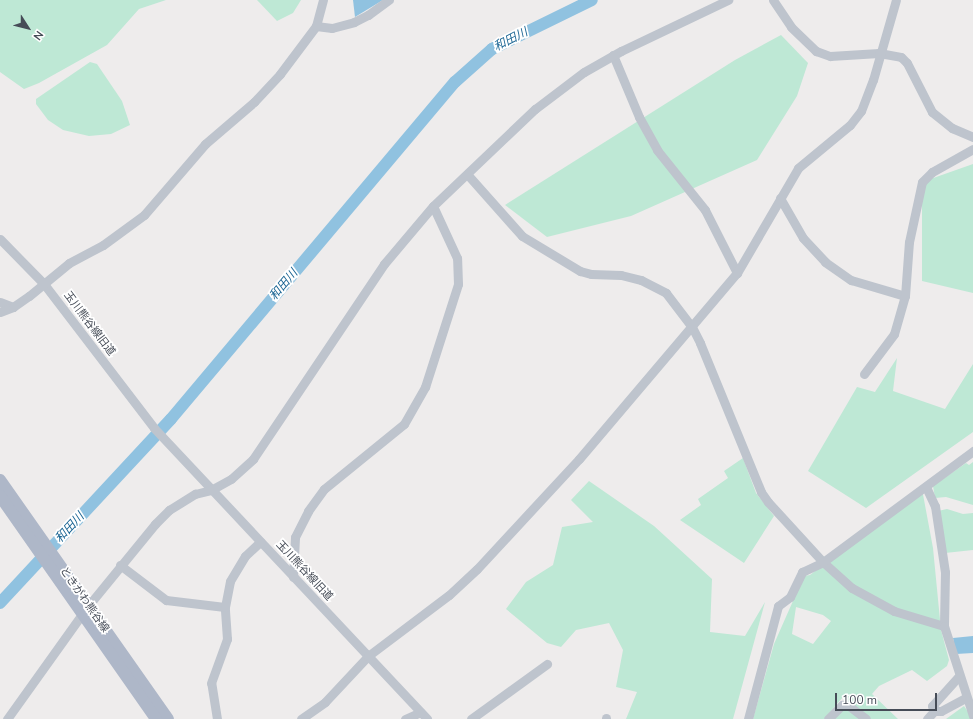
<!DOCTYPE html>
<meta charset="utf-8">
<style>
body{margin:0}
#map{position:relative;width:973px;height:719px;overflow:hidden;background:#eeecec;font-family:"Nunito Sans","Noto Sans JP",sans-serif}
div>[style]{position:absolute}
.green>*{inset:0;background:#bee8d5}
.water>*{inset:0;background:#90c2e0}
.river>*{height:12px;margin:-6px;padding:0 6px;transform-origin:6px;border-radius:6px;background:#90c2e0}
.minor>*{height:9px;margin:-4.5px;padding:0 4.5px;transform-origin:4.5px;border-radius:4.5px;background:#bec4cd}
.major>*{height:12px;margin:-6px;padding:0 6px;transform-origin:6px;border-radius:6px;background:#aeb7c8}
span{translate:-50% -50%;white-space:nowrap;text-align:center;line-height:1.15;-webkit-text-stroke:3.5px #fff;paint-order:stroke}
.street-label{font-size:11px;color:#464c57}
.water-label{font-size:12px;color:#1c6694;font-style:italic}
.north{position:absolute;left:8px;top:8px;width:40px;height:40px;-webkit-text-stroke:3px #fff;paint-order:stroke;rotate:126deg;font-size:11px;font-weight:700;line-height:16px;text-align:center;color:#464c57}
.north::after{content:'';display:block;margin:auto;width:14px;height:18px;background:#464c57;clip-path:polygon(50% 0,100% 100%,50% 72%,0 100%)}
.scale{position:absolute;left:835px;top:693px;width:102px;height:18px;box-sizing:border-box;border:2px solid #464c57;border-top:0;padding-left:5px;font-size:12px;line-height:14px;white-space:nowrap;color:#464c57;-webkit-text-stroke:3px #fff;paint-order:stroke}
</style>
<div id="map">
<div class="green">
<div style="clip-path:polygon(0 0,166px 0,139px 9px,107px 45px,39px 83px,24px 89px,0 72px)"></div>
<div style="clip-path:polygon(257px 0,301px 0,293px 13px,277px 21px)"></div>
<div style="clip-path:polygon(781px 35px,808px 63px,797px 96px,757px 160px,631px 216px,547px 237px,505px 205px,735px 60px)"></div>
<div style="clip-path:polygon(90px 62px,97px 64px,122px 101px,130px 125px,111px 134px,89px 136px,63px 130px,48px 120px,36px 104px,36px 99px)"></div>
<div style="clip-path:polygon(973px 164px,973px 293px,922px 281px,922px 182px)"></div>
<div style="clip-path:polygon(897px 358px,893px 391px,945px 409px,973px 364px,973px 432px,866px 508px,808px 471px,857px 387px,875px 392px)"></div>
<div style="clip-path:polygon(743px 458px,756px 493px,774px 516px,744px 563px,680px 520px,701px 505px,698px 499px,728px 478px,724px 471px)"></div>
<div style="clip-path:polygon(973px 462px,973px 505px,946px 497px,935px 498px,933px 486px,966px 463px,969px 465px)"></div>
<div style="clip-path:polygon(589px 481px,654px 526px,712px 579px,710px 632px,745px 636px,765px 602px,733px 719px,626px 719px,637px 692px,616px 687px,623px 650px,609px 623px,576px 630px,561px 647px,547px 643px,506px 609px,526px 582px,553px 565px,562px 527px,593px 522px,571px 500px)"></div>
<div style="clip-path:polygon(evenodd,922px 489px,933px 548px,941px 630px,949px 660px,947px 666px,927px 681px,912px 670px,879px 686px,872px 694px,898px 719px,831px 719px,846px 708px,843px 697px,824px 719px,753px 719px,774px 644px,804px 576px,810px 575px,922px 489px,796px 607px,823px 615px,831px 621px,813px 644px,792px 634px,796px 607px)"></div>
<div style="clip-path:polygon(947px 509px,963px 514px,973px 513px,973px 550px,945px 553px,938px 511px)"></div>
<div style="clip-path:polygon(964px 706px,973px 719px,946px 719px)"></div>
</div>
<div class="water">
<div style="clip-path:polygon(353px 0,383px 0,355px 17px)"></div>
<div style="clip-path:polygon(973px 636px,973px 653px,956px 654px,953px 638px)"></div>
</div>
<div class="river">
<div style="left:0;top:603px;width:251px;rotate:-47.1deg"></div>
<div style="left:171px;top:419px;width:441px;rotate:-49.9deg"></div>
<div style="left:455px;top:82px;width:50px;rotate:-41.7deg"></div>
<div style="left:492px;top:49px;width:111px;rotate:-26.1deg"></div>
</div>
<div class="minor">
<div style="left:773px;top:0;width:32px;rotate:56deg"></div>
<div style="left:791px;top:27px;width:35px;rotate:44deg"></div>
<div style="left:816px;top:51px;width:15px;rotate:20deg"></div>
<div style="left:830px;top:56px;width:49px;rotate:-3.5deg"></div>
<div style="left:879px;top:53px;width:22px;rotate:10deg"></div>
<div style="left:901px;top:57px;width:8px;rotate:45deg"></div>
<div style="left:907px;top:63px;width:55px;rotate:63deg"></div>
<div style="left:932px;top:112px;width:26px;rotate:39deg"></div>
<div style="left:952px;top:128px;width:23px;rotate:23deg"></div>
<div style="left:316px;top:26px;width:16px;rotate:7deg"></div>
<div style="left:332px;top:28px;width:23px;rotate:-15deg"></div>
<div style="left:354px;top:22px;width:16px;rotate:-27deg"></div>
<div style="left:368px;top:15px;width:26px;rotate:-36deg"></div>
<div style="left:613px;top:55px;width:67px;rotate:67.2deg"></div>
<div style="left:639px;top:117px;width:38px;rotate:61deg"></div>
<div style="left:657px;top:150px;width:77px;rotate:51.3deg"></div>
<div style="left:705px;top:210px;width:71px;rotate:63.1deg"></div>
<div style="left:467px;top:174px;width:83px;rotate:48.4deg"></div>
<div style="left:522px;top:236px;width:68px;rotate:31.1deg"></div>
<div style="left:580px;top:271px;width:11px;rotate:15deg"></div>
<div style="left:591px;top:274px;width:30px;rotate:2deg"></div>
<div style="left:621px;top:275px;width:21px;rotate:14deg"></div>
<div style="left:641px;top:280px;width:28px;rotate:27deg"></div>
<div style="left:666px;top:293px;width:43px;rotate:52.6deg"></div>
<div style="left:692px;top:327px;width:18px;rotate:63deg"></div>
<div style="left:700px;top:343px;width:161px;rotate:67.7deg"></div>
<div style="left:761px;top:492px;width:12px;rotate:55deg"></div>
<div style="left:768px;top:502px;width:81px;rotate:47.5deg"></div>
<div style="left:823px;top:562px;width:39px;rotate:42deg"></div>
<div style="left:852px;top:588px;width:48px;rotate:28.7deg"></div>
<div style="left:894px;top:611px;width:52px;rotate:16.7deg"></div>
<div style="left:780px;top:198px;width:46px;rotate:60.1deg"></div>
<div style="left:803px;top:238px;width:33px;rotate:47deg"></div>
<div style="left:825px;top:262px;width:32px;rotate:35deg"></div>
<div style="left:851px;top:280px;width:56px;rotate:16.5deg"></div>
<div style="left:0;top:239px;width:63px;rotate:45.6deg"></div>
<div style="left:44px;top:284px;width:181px;rotate:52.6deg"></div>
<div style="left:154px;top:428px;width:399px;rotate:46.8deg"></div>
<div style="left:0;top:302px;width:14px;rotate:21deg"></div>
<div style="left:0;top:312px;width:14px;rotate:-21deg"></div>
<div style="left:13px;top:307px;width:19px;rotate:-35deg"></div>
<div style="left:29px;top:296px;width:52px;rotate:-39.5deg"></div>
<div style="left:69px;top:263px;width:38px;rotate:-28deg"></div>
<div style="left:103px;top:245px;width:51px;rotate:-36.2deg"></div>
<div style="left:144px;top:215px;width:94px;rotate:-49.3deg"></div>
<div style="left:205px;top:144px;width:65px;rotate:-40.6deg"></div>
<div style="left:254px;top:102px;width:38px;rotate:-47deg"></div>
<div style="left:280px;top:74px;width:60px;rotate:-53.1deg"></div>
<div style="left:316px;top:26px;width:27px;rotate:-75deg"></div>
<div style="left:864px;top:374px;width:50px;rotate:-53.1deg"></div>
<div style="left:894px;top:334px;width:40px;rotate:-74deg"></div>
<div style="left:905px;top:296px;width:54px;rotate:-85.8deg"></div>
<div style="left:909px;top:242px;width:61px;rotate:-77.8deg"></div>
<div style="left:922px;top:182px;width:14px;rotate:-45deg"></div>
<div style="left:932px;top:172px;width:47px;rotate:-29.3deg"></div>
<div style="left:926px;top:487px;width:21px;rotate:65deg"></div>
<div style="left:935px;top:506px;width:67px;rotate:81.4deg"></div>
<div style="left:945px;top:572px;width:54px;rotate:91.1deg"></div>
<div style="left:944px;top:626px;width:95px;rotate:72.1deg"></div>
<div style="left:120px;top:565px;width:58px;rotate:37.3deg"></div>
<div style="left:166px;top:600px;width:59px;rotate:6.8deg"></div>
<div style="left:293px;top:577px;width:40px;rotate:-87.1deg"></div>
<div style="left:295px;top:537px;width:29px;rotate:-63deg"></div>
<div style="left:308px;top:511px;width:27px;rotate:-54deg"></div>
<div style="left:324px;top:489px;width:103px;rotate:-39.1deg"></div>
<div style="left:404px;top:424px;width:43px;rotate:-60.4deg"></div>
<div style="left:425px;top:387px;width:108px;rotate:-72.2deg"></div>
<div style="left:458px;top:284px;width:26px;rotate:-92deg"></div>
<div style="left:457px;top:258px;width:57px;rotate:-114.8deg"></div>
<div style="left:959px;top:676px;width:40px;rotate:132deg"></div>
<div style="left:932px;top:706px;width:7px;rotate:45deg"></div>
<div style="left:937px;top:711px;width:4px"></div>
<div style="left:941px;top:711px;width:27px;rotate:-28deg"></div>
<div style="left:606px;top:718px;width:1px;rotate:90deg"></div>
<div style="left:7px;top:719px;width:139px;rotate:-54.4deg"></div>
<div style="left:88px;top:606px;width:106px;rotate:-50.7deg"></div>
<div style="left:155px;top:524px;width:20px;rotate:-45deg"></div>
<div style="left:169px;top:510px;width:31px;rotate:-32deg"></div>
<div style="left:195px;top:494px;width:16px;rotate:-14deg"></div>
<div style="left:211px;top:490px;width:23px;rotate:-29deg"></div>
<div style="left:231px;top:479px;width:30px;rotate:-42deg"></div>
<div style="left:253px;top:459px;width:235px;rotate:-56.1deg"></div>
<div style="left:384px;top:264px;width:76px;rotate:-49.8deg"></div>
<div style="left:433px;top:206px;width:141px;rotate:-43.6deg"></div>
<div style="left:535px;top:109px;width:61px;rotate:-37.1deg"></div>
<div style="left:584px;top:72px;width:43px;rotate:-29.6deg"></div>
<div style="left:621px;top:51px;width:119px;rotate:-25.5deg"></div>
<div style="left:217px;top:719px;width:36px;rotate:-99deg"></div>
<div style="left:211px;top:683px;width:47px;rotate:-70deg"></div>
<div style="left:227px;top:639px;width:32px;rotate:-94deg"></div>
<div style="left:225px;top:607px;width:26px;rotate:-79deg"></div>
<div style="left:230px;top:581px;width:29px;rotate:-59deg"></div>
<div style="left:245px;top:556px;width:21px;rotate:-43deg"></div>
<div style="left:301px;top:719px;width:29px;rotate:-35deg"></div>
<div style="left:325px;top:702px;width:63px;rotate:-46.9deg"></div>
<div style="left:368px;top:656px;width:101px;rotate:-37deg"></div>
<div style="left:449px;top:595px;width:38px;rotate:-43deg"></div>
<div style="left:477px;top:569px;width:150px;rotate:-47.2deg"></div>
<div style="left:579px;top:459px;width:244px;rotate:-49.7deg"></div>
<div style="left:737px;top:273px;width:121px;rotate:-59.8deg"></div>
<div style="left:798px;top:168px;width:67px;rotate:-39.6deg"></div>
<div style="left:850px;top:125px;width:18px;rotate:-52deg"></div>
<div style="left:861px;top:111px;width:33px;rotate:-69deg"></div>
<div style="left:873px;top:80px;width:83px;rotate:-74deg"></div>
<div style="left:405px;top:719px;width:17px;rotate:-24deg"></div>
<div style="left:471px;top:719px;width:94px;rotate:-35.9deg"></div>
<div style="left:748px;top:719px;width:117px;rotate:-75.1deg"></div>
<div style="left:778px;top:606px;width:15px;rotate:-37deg"></div>
<div style="left:790px;top:597px;width:28px;rotate:-64deg"></div>
<div style="left:802px;top:572px;width:23px;rotate:-25deg"></div>
<div style="left:823px;top:562px;width:187px;rotate:-36.5deg"></div>
<div style="left:828px;top:719px;width:20px;rotate:-45deg"></div>
<div style="left:842px;top:705px;width:7px;rotate:8deg"></div>
<div style="left:849px;top:706px;width:21px;rotate:37deg"></div>
<div style="left:927px;top:719px;width:12px;rotate:-48deg"></div>
</div>
<div class="major">
<div style="left:0;top:480px;width:292px;rotate:54.9deg"></div>
<div style="left:0;top:496px;width:272px;rotate:55deg"></div>
</div>
<div class="street-label">
<span style="left:89px;top:324px;rotate:53deg">玉川熊谷線旧道</span>
<span style="left:304px;top:571px;rotate:47deg">玉川熊谷線旧道</span>
<span style="left:84px;top:600px;rotate:55deg">ときがわ熊谷線</span>
</div>
<div class="water-label">
<span style="left:511px;top:40px;rotate:-27deg">和田川</span>
<span style="left:284px;top:285px;rotate:-50deg">和田川</span>
<span style="left:70px;top:528px;rotate:-47deg">和田川</span>
</div>
<div class="north">N</div>
<div class="scale">100 m</div>
</div>
